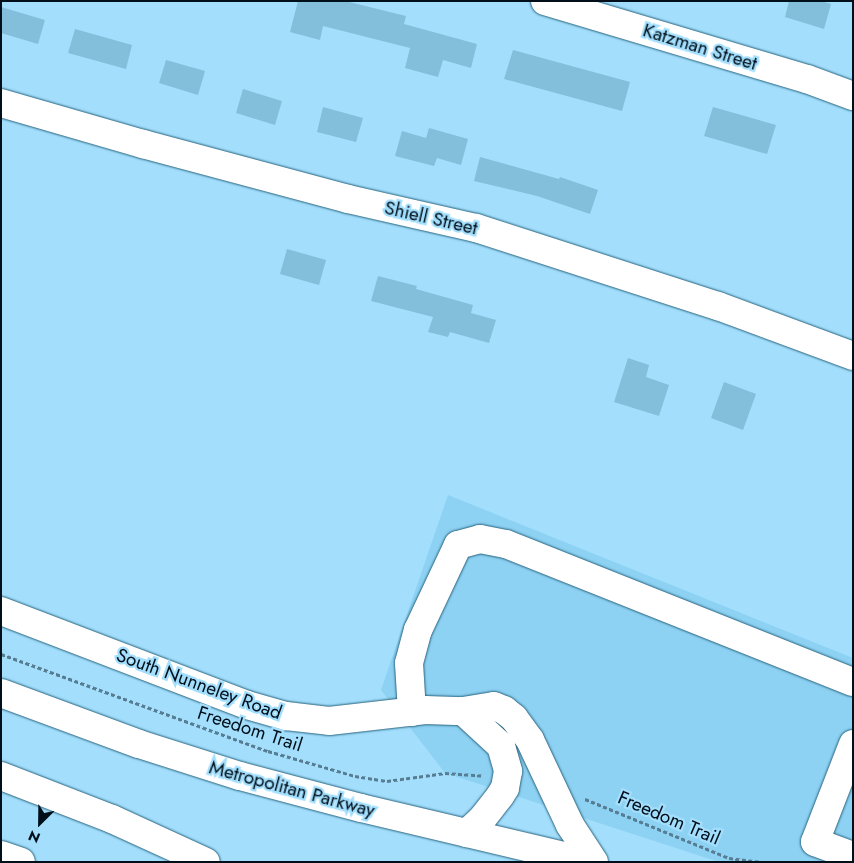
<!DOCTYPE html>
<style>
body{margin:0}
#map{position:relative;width:854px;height:863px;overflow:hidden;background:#a3dffd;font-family:Jost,sans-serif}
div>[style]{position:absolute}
.built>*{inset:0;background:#8dd1f3}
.building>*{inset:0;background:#83bedb}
.path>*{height:3px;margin-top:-1.5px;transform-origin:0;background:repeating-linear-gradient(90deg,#577d93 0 4px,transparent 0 6.5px)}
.roads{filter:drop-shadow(0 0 1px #28637d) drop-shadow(0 0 1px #28637d)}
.minor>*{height:28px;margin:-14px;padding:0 14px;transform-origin:14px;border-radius:14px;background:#fff}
.major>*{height:28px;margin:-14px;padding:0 14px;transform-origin:14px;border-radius:14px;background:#fff}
span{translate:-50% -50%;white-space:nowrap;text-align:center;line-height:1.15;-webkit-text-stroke:4.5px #a3dffd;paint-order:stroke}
.street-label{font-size:19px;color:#000f1a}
.frame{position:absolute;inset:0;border:2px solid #000f1a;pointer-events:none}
.north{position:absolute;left:15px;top:798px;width:50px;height:50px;-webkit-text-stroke:4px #a3dffd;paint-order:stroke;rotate:203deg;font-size:14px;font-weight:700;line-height:20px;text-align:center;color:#000f1a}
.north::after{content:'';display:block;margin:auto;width:18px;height:22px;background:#000f1a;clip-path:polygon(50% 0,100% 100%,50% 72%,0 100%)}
</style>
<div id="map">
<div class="built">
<div style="clip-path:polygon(448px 495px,853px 658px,853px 862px,719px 862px,445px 773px,381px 690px)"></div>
</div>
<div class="building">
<div style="clip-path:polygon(298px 1px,345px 1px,406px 16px,404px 24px,477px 44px,471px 68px,443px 60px,438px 77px,405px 68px,410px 48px,323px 26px,320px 40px,290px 32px)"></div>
<div style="clip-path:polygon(789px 1px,821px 1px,831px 4px,824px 29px,785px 17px)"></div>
<div style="clip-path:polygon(1px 7px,45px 20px,38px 44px,1px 33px)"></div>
<div style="clip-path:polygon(75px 29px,132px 45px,126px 69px,68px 53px)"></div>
<div style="clip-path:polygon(513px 50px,630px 82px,622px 111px,504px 79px)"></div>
<div style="clip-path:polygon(166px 60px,205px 71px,198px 95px,159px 83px)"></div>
<div style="clip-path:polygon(243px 89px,282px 101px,275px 125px,236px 113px)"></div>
<div style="clip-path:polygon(323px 107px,363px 118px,356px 142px,317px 132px)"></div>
<div style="clip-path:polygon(713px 107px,776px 125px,767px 154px,704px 136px)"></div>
<div style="clip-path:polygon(429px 128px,468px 139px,461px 165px,437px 158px,434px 166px,395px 156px,402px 131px,426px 138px)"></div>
<div style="clip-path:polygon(480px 157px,559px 179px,560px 177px,598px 190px,590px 214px,537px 196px,474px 181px)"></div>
<div style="clip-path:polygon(287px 249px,326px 260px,319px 285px,280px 274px)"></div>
<div style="clip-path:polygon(378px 276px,417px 286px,416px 289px,473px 305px,471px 313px,496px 320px,489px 343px,450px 332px,448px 337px,428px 332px,433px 317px,371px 301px)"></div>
<div style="clip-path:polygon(628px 358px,649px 365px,646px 377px,669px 385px,659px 416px,614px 402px)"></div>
<div style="clip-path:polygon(724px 382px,756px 394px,743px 430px,711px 418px)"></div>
</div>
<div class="path">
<div style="left:1px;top:654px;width:284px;rotate:20deg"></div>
<div style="left:268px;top:751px;width:91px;rotate:16deg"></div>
<div style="left:355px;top:776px;width:32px;rotate:9deg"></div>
<div style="left:387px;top:781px;width:59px;rotate:-7.9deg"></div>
<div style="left:445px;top:773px;width:39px;rotate:4deg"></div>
<div style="left:585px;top:799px;width:156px;rotate:22.3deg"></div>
<div style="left:729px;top:858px;width:35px;rotate:7deg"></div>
</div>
<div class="roads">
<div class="minor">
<div style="left:545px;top:1px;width:273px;rotate:16.6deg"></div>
<div style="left:807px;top:79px;width:49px;rotate:20.3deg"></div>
<div style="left:1px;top:103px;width:148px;rotate:16.1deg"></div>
<div style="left:143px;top:144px;width:212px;rotate:15deg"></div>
<div style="left:348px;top:199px;width:131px;rotate:12.8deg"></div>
<div style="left:476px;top:228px;width:254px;rotate:17.9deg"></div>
<div style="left:718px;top:306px;width:144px;rotate:20.3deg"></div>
<div style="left:1px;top:611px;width:263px;rotate:20.9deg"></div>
<div style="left:247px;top:705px;width:41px;rotate:15.8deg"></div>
<div style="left:286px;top:716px;width:43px;rotate:6.6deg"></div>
<div style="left:329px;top:721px;width:97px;rotate:-6.5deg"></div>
<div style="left:425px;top:710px;width:38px;rotate:2deg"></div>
<div style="left:463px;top:711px;width:31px;rotate:-9deg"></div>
<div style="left:494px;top:706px;width:11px;rotate:22deg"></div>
<div style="left:504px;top:710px;width:13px;rotate:39deg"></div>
<div style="left:514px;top:718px;width:27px;rotate:54deg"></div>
<div style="left:530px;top:740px;width:94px;rotate:64.8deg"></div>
<div style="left:570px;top:825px;width:44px;rotate:57deg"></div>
<div style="left:463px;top:711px;width:52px;rotate:42.6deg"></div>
<div style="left:501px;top:746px;width:26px;rotate:74deg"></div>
<div style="left:508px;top:771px;width:17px;rotate:100deg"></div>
<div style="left:505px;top:788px;width:9px;rotate:122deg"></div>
<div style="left:500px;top:796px;width:29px;rotate:128deg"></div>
<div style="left:482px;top:819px;width:21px;rotate:137deg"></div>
<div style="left:412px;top:712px;width:49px;rotate:-93.5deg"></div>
<div style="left:409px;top:663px;width:34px;rotate:-75deg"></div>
<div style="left:418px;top:630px;width:94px;rotate:-64.8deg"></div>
<div style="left:458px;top:545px;width:23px;rotate:-15deg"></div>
<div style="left:480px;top:539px;width:26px;rotate:11deg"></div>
<div style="left:506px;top:544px;width:373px;rotate:21.7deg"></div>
<div style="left:853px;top:744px;width:105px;rotate:111.2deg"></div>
<div style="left:815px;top:842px;width:40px;rotate:20.2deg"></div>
<div style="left:1px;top:855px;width:21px;rotate:19deg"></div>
</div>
<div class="major">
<div style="left:1px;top:693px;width:147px;rotate:20.3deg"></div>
<div style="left:139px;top:744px;width:106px;rotate:17.6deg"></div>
<div style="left:240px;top:776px;width:125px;rotate:14.8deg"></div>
<div style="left:361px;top:808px;width:234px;rotate:13.3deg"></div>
<div style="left:1px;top:776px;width:119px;rotate:21.2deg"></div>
<div style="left:112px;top:819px;width:103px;rotate:24.6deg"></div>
</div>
</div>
<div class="street-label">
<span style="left:700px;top:47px;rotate:17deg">Katzman Street</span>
<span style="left:431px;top:218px;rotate:13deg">Shiell Street</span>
<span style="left:199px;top:684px;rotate:20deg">South Nunneley Road</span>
<span style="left:250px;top:729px;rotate:18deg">Freedom Trail</span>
<span style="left:292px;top:789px;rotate:15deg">Metropolitan Parkway</span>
<span style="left:669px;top:818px;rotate:23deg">Freedom Trail</span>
</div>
<div class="frame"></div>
<div class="north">N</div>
</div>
